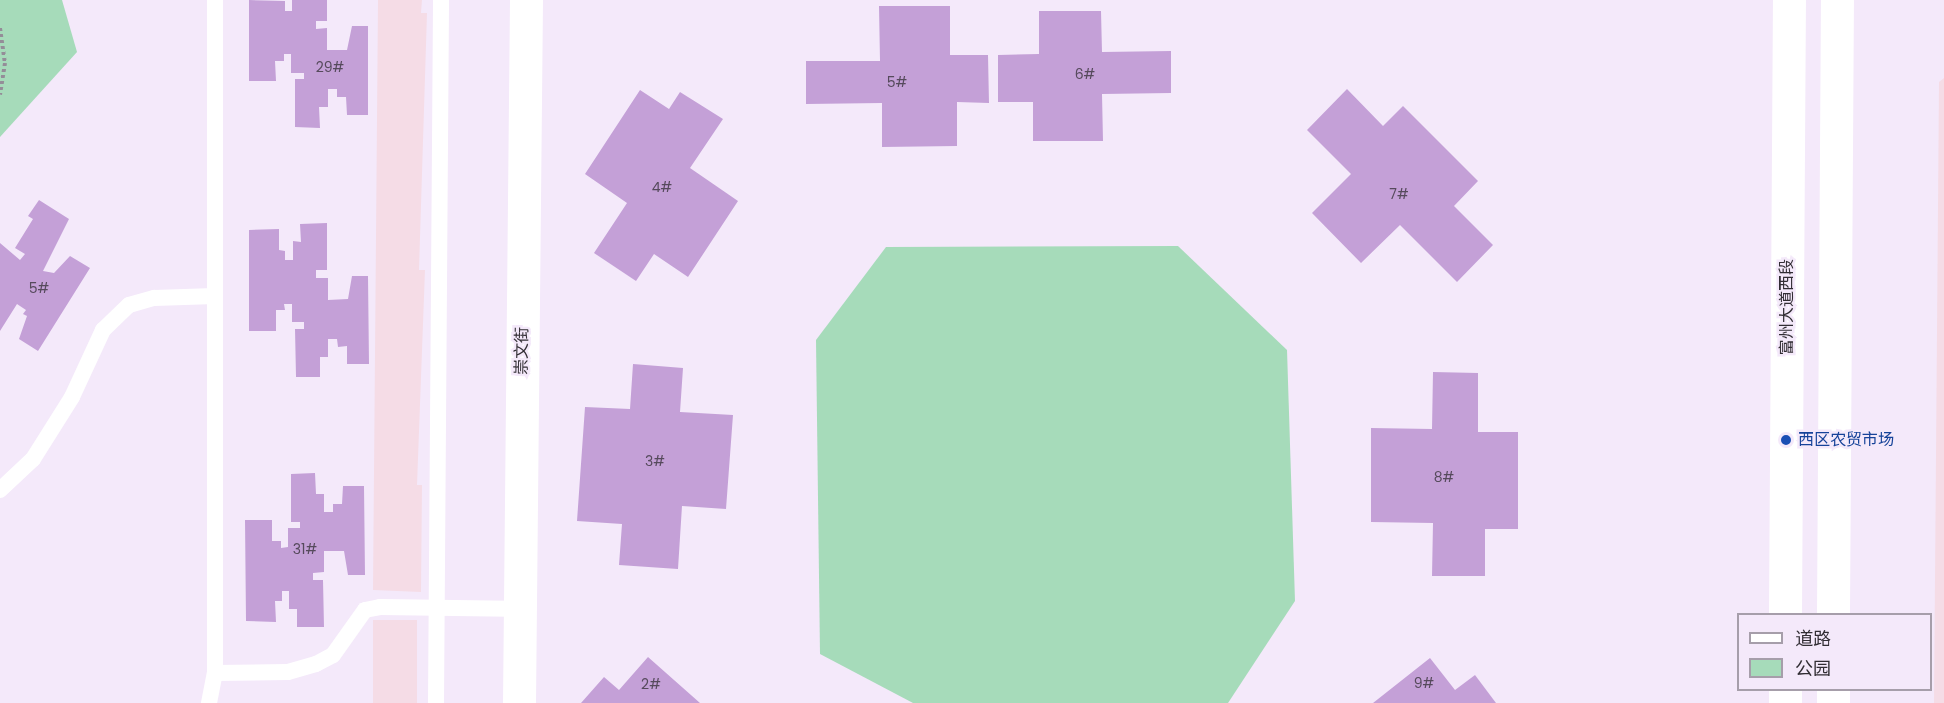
<!DOCTYPE html>
<meta charset="utf-8">
<style>
body{margin:0}
#map{position:relative;width:1944px;height:703px;overflow:hidden;background:#f4e9fa;font-family:Poppins,"Noto Sans SC",sans-serif}
div>[style]{position:absolute}
.commercial>*{inset:0;background:#f5dce6}
.green>*{inset:0;background:#a6dbba}
.building>*{inset:0;background:#c4a0d7}
.path>*{height:4px;margin-top:-2px;transform-origin:0;background:repeating-linear-gradient(90deg,#948d98 0 3px,transparent 0 6px)}
.lane>*{height:16px;margin:-8px;padding:0 8px;transform-origin:8px;border-radius:8px;background:#fff}
.secondary>*{height:33px;margin:-16.5px;padding:0 16.5px;transform-origin:16.5px;border-radius:16.5px;background:#fff}
.primary>*{height:33px;margin:-16.5px;padding:0 16.5px;transform-origin:16.5px;border-radius:16.5px;background:#fff}
.dots>*{width:16px;height:16px;translate:-50% -50%;box-sizing:border-box;border:3px solid #f4e9fa;border-radius:50%}
span{translate:-50% -50%;white-space:nowrap;text-align:center;line-height:1.15;-webkit-text-stroke:5px #f4e9fa;paint-order:stroke}
.number-label{font-size:14px;color:#564a5c}
.number-label span{-webkit-text-stroke-width:0}
.street-label{font-size:16px;color:#312d33}
.transit-label{font-size:16px;color:#164399}
.left{translate:0 -50%;text-align:left}
.legend{position:absolute;left:1737px;top:613px;width:195px;height:78px;box-sizing:border-box;background:#f4e9fa;border:2px solid #a69eaa;margin:0;padding:8px 10px;list-style:none;font-size:18px;color:#312d33}
.legend li{display:flex;align-items:center;gap:12px;height:30px}
.legend b{width:30px;border:2px solid #a69eaa}
</style>
<div id="map">
<div class="commercial">
<div style="clip-path:polygon(378px 0,422px 0,421px 13px,427px 13px,419px 270px,425px 270px,417px 485px,422px 485px,421px 592px,373px 590px)"></div>
<div style="clip-path:polygon(1944px 78px,1944px 703px,1934px 703px,1939px 82px)"></div>
<div style="clip-path:polygon(373px 620px,417px 620px,417px 703px,373px 703px)"></div>
</div>
<div class="green">
<div style="clip-path:polygon(0 0,62px 0,77px 52px,0 137px)"></div>
<div style="clip-path:polygon(1178px 246px,1287px 350px,1295px 601px,1228px 703px,913px 703px,820px 654px,816px 340px,886px 247px)"></div>
</div>
<div class="building">
<div style="clip-path:polygon(249px 0,285px 1px,285px 11px,292px 11px,292px 0,327px 0,327px 21px,316px 21px,316px 29px,327px 28px,327px 50px,347px 50px,352px 26px,368px 26px,368px 115px,347px 115px,346px 97px,337px 97px,337px 89px,328px 89px,328px 107px,319px 107px,320px 128px,295px 127px,295px 79px,304px 79px,304px 73px,291px 73px,291px 54px,284px 54px,284px 61px,275px 61px,276px 81px,249px 81px)"></div>
<div style="clip-path:polygon(879px 6px,950px 6px,950px 55px,988px 55px,989px 103px,957px 102px,957px 146px,882px 147px,882px 103px,806px 104px,806px 61px,880px 61px)"></div>
<div style="clip-path:polygon(1039px 11px,1101px 11px,1102px 52px,1171px 51px,1171px 93px,1102px 94px,1103px 141px,1033px 141px,1033px 102px,998px 102px,998px 55px,1039px 54px)"></div>
<div style="clip-path:polygon(1347px 89px,1383px 126px,1403px 106px,1478px 181px,1454px 206px,1493px 245px,1457px 282px,1400px 225px,1361px 263px,1312px 213px,1351px 174px,1307px 130px)"></div>
<div style="clip-path:polygon(640px 90px,669px 109px,680px 92px,723px 119px,690px 168px,738px 201px,688px 277px,654px 254px,636px 281px,594px 253px,627px 203px,585px 174px)"></div>
<div style="clip-path:polygon(39px 200px,69px 219px,43px 271px,54px 273px,70px 256px,90px 268px,38px 351px,19px 339px,27px 316px,23px 314px,26px 310px,17px 304px,0 331px,0 243px,20px 260px,25px 254px,15px 248px,33px 219px,28px 216px)"></div>
<div style="clip-path:polygon(327px 223px,327px 270px,316px 270px,316px 278px,328px 278px,328px 300px,348px 299px,352px 276px,368px 276px,369px 364px,347px 364px,347px 346px,338px 347px,337px 339px,328px 339px,328px 357px,320px 357px,320px 377px,296px 377px,295px 329px,304px 329px,304px 322px,292px 322px,292px 304px,284px 304px,285px 310px,276px 310px,276px 331px,249px 331px,249px 230px,279px 229px,279px 250px,285px 251px,285px 260px,293px 260px,293px 241px,301px 242px,300px 224px)"></div>
<div style="clip-path:polygon(633px 364px,683px 368px,680px 412px,733px 415px,726px 509px,682px 506px,678px 569px,619px 565px,622px 524px,577px 521px,585px 407px,630px 409px)"></div>
<div style="clip-path:polygon(1433px 372px,1478px 373px,1478px 432px,1518px 432px,1518px 529px,1485px 529px,1485px 576px,1432px 576px,1433px 523px,1371px 522px,1371px 428px,1432px 429px)"></div>
<div style="clip-path:polygon(315px 473px,316px 494px,324px 494px,324px 512px,333px 512px,333px 504px,342px 504px,343px 486px,364px 486px,365px 575px,348px 575px,344px 551px,324px 551px,324px 572px,313px 573px,313px 580px,323px 580px,324px 627px,297px 627px,297px 609px,289px 609px,289px 591px,282px 591px,282px 601px,275px 601px,276px 622px,246px 621px,245px 520px,272px 520px,272px 541px,281px 541px,281px 548px,288px 547px,288px 528px,300px 528px,300px 522px,291px 522px,291px 474px)"></div>
<div style="clip-path:polygon(648px 657px,700px 703px,581px 703px,604px 677px,619px 690px)"></div>
<div style="clip-path:polygon(1430px 658px,1455px 690px,1475px 675px,1496px 703px,1373px 703px)"></div>
</div>
<div class="path">
<div style="left:0;top:28px;width:35px;rotate:82deg"></div>
<div style="left:5px;top:63px;width:32px;rotate:99deg"></div>
</div>
<div class="lane">
<div style="left:215px;top:0;width:673px;rotate:90deg"></div>
<div style="left:215px;top:673px;width:73px;rotate:-0.8deg"></div>
<div style="left:288px;top:672px;width:29px;rotate:-16deg"></div>
<div style="left:316px;top:664px;width:19px;rotate:-28deg"></div>
<div style="left:333px;top:655px;width:55px;rotate:-54.6deg"></div>
<div style="left:365px;top:610px;width:15px;rotate:-11deg"></div>
<div style="left:380px;top:607px;width:140px;rotate:0.8deg"></div>
<div style="left:0;top:490px;width:45px;rotate:-43.2deg"></div>
<div style="left:33px;top:459px;width:73px;rotate:-57.8deg"></div>
<div style="left:72px;top:397px;width:74px;rotate:-65.2deg"></div>
<div style="left:103px;top:330px;width:36px;rotate:-44deg"></div>
<div style="left:129px;top:305px;width:26px;rotate:-16deg"></div>
<div style="left:154px;top:298px;width:61px;rotate:-1.9deg"></div>
<div style="left:209px;top:703px;width:31px;rotate:-79deg"></div>
<div style="left:436px;top:703px;width:703px;rotate:-89.59deg"></div>
</div>
<div class="secondary">
<div style="left:519px;top:703px;width:703px;rotate:-89.43deg"></div>
</div>
<div class="primary">
<div style="left:1785px;top:614px;width:614px;rotate:-89.63deg"></div>
<div style="left:1833px;top:614px;width:614px;rotate:-89.63deg"></div>
<div style="left:1785px;top:703px;width:13px;rotate:-90deg"></div>
<div style="left:1833px;top:703px;width:13px;rotate:-90deg"></div>
</div>
<div class="dots">
<div style="left:1786px;top:440px;background:#1a4fb4"></div>
</div>
<div class="number-label">
<span style="left:330px;top:67px">29#</span>
<span style="left:1085px;top:74px">6#</span>
<span style="left:897px;top:82px">5#</span>
<span style="left:662px;top:187px">4#</span>
<span style="left:1399px;top:194px">7#</span>
<span style="left:39px;top:288px">5#</span>
<span style="left:655px;top:461px">3#</span>
<span style="left:1444px;top:477px">8#</span>
<span style="left:305px;top:549px">31#</span>
<span style="left:1424px;top:683px">9#</span>
<span style="left:651px;top:684px">2#</span>
</div>
<div class="street-label">
<span style="left:1787px;top:307px;rotate:-90deg">富州大道西段</span>
<span style="left:522px;top:351px;rotate:-89deg">崇文街</span>
</div>
<div class="transit-label">
<span class="left" style="left:1798px;top:440px">西区农贸市场</span>
</div>
<ul class="legend">
<li><b style="height:8px;background:#fff"></b>道路</li>
<li><b style="height:16px;background:#a6dbba"></b>公园</li>
</ul>
</div>
